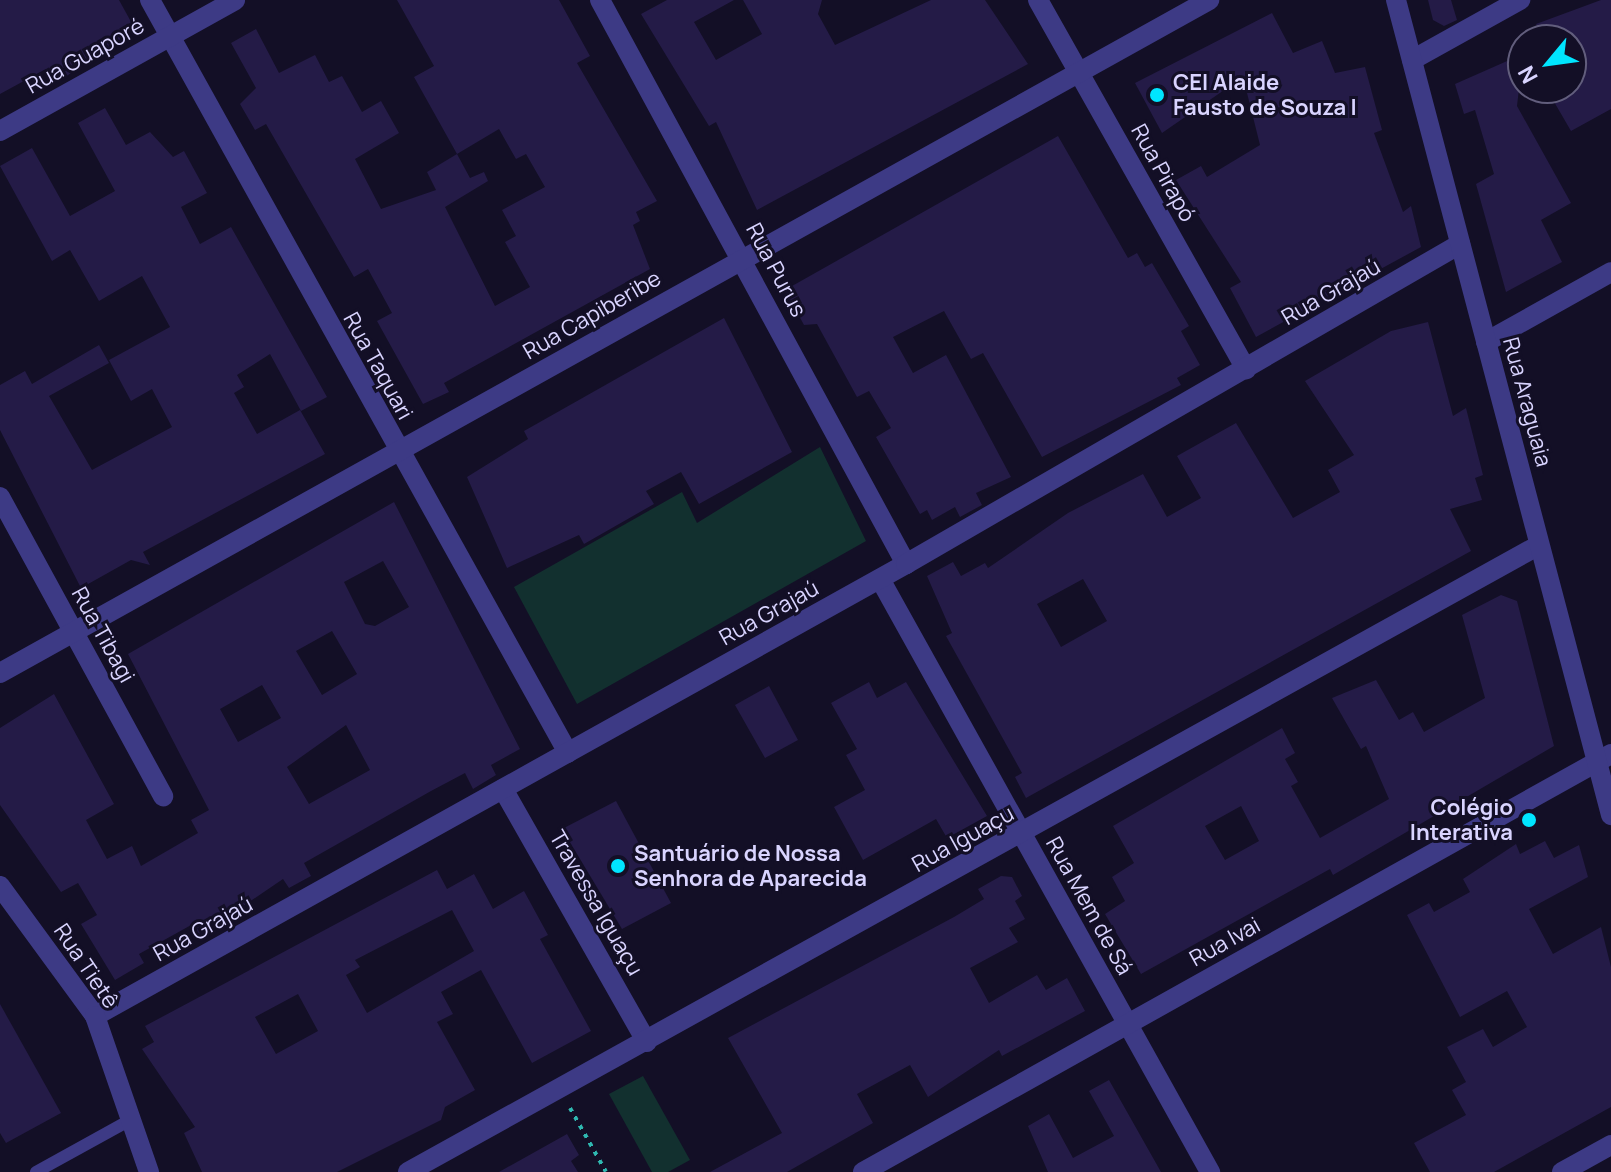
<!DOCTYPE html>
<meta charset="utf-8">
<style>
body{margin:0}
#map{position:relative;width:1611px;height:1172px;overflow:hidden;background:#130f26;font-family:Manrope,sans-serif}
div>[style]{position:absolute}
.green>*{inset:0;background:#12302f}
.building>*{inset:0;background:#241b47}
.path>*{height:4px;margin-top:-2px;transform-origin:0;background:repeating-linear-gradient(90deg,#2fb8b0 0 4px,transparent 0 10px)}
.service>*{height:12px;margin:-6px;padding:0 6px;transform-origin:6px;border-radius:6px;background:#3d3a85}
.minor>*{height:20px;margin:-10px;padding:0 10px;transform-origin:10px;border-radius:10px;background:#3d3a85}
.tertiary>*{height:20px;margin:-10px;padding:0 10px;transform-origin:10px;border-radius:10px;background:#3d3a85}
.dots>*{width:22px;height:22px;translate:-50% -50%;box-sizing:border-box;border:4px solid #130f26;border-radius:50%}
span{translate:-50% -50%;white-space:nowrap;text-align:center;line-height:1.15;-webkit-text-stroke:6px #130f26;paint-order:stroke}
.street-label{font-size:22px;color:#d9d4ff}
.poi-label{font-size:22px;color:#d9d4ff;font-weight:700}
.left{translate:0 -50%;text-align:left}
.right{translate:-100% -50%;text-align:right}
.north{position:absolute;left:1507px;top:24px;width:80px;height:80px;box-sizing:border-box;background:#130f26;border:2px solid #625e7d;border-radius:50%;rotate:241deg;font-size:22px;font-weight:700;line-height:32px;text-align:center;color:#d9d4ff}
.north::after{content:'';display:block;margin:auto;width:28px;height:36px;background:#00e5ff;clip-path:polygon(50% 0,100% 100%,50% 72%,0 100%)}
</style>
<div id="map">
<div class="green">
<div style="clip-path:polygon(820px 447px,866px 541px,577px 704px,514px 587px,682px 492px,697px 523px)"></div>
<div style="clip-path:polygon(643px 1076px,690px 1160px,668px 1172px,652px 1172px,609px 1094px)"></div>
</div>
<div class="building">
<div style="clip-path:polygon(0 0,119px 0,135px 29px,55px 84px,46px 69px,0 94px)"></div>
<div style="clip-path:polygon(evenodd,397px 0,559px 0,590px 56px,577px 63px,657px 201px,636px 212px,640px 221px,633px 225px,650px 269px,444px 383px,449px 392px,423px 404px,377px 321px,392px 313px,368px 269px,354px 277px,266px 124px,255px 130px,240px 104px,256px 88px,231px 43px,256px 29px,279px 73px,315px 55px,329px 82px,342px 76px,362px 112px,381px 101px,399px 133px,355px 159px,381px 209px,436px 190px,427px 172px,457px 154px,414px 77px,434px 66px,397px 0,499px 129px,516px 159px,526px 154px,545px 187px,502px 210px,516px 236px,505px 242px,530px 287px,495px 306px,445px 207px,488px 181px,484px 172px,470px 178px,457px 154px,499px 129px)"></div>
<div style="clip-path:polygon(667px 0,734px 0,694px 22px,716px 60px,762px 34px,743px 0,822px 0,818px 14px,835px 45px,931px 0,985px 0,1028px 64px,757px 210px,716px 122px,709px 126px,641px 14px)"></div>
<div style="clip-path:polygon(1428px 0,1451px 0,1457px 20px,1444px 26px,1433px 20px)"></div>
<div style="clip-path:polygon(1601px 0,1611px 0,1611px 109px,1571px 131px,1546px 88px,1571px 88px,1571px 40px,1545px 40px,1536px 24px)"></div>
<div style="clip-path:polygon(1272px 13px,1293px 53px,1322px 41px,1335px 73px,1365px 67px,1382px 130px,1374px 133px,1403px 212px,1411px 206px,1421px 247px,1256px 337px,1230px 288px,1241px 282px,1176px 180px,1201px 166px,1207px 177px,1260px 145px,1243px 77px,1162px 133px,1135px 83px)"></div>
<div style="clip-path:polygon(1523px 54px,1517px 106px,1571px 203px,1541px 220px,1562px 262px,1506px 292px,1476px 184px,1494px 174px,1475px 110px,1464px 114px,1455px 84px)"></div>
<div style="clip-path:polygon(105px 108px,126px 145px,150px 132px,173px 157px,184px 151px,207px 193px,181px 207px,200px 244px,231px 227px,327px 397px,301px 411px,270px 354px,237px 375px,244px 387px,234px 393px,257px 434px,300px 410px,325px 454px,143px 552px,150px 565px,131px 560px,81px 588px,0 430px,0 385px,25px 371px,32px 384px,99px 345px,109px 363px,49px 396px,92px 470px,172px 427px,152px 389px,131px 401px,109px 360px,170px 327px,142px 276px,99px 301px,70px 250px,52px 261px,0 166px,32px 148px,70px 216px,115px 191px,78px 123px)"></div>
<div style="clip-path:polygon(1058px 136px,1128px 258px,1137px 253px,1145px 267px,1152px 263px,1189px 326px,1181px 331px,1200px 365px,1177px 378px,1181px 385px,1042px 457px,983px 353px,971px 359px,944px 311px,893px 337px,913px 373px,946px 355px,1011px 477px,976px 493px,982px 505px,960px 517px,955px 507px,932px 520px,927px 510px,920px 514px,876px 437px,891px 428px,869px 391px,857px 397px,817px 324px,804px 325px,785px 290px)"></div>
<div style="clip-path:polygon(724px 318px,792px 452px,699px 504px,681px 472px,646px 491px,654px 504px,584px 544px,579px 535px,507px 568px,467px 477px,528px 439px,524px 431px)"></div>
<div style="clip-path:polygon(evenodd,1428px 322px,1453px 416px,1466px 408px,1483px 475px,1475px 478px,1482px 500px,1450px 509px,1471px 551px,1026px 798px,1015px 777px,1022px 773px,946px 636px,952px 633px,927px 576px,953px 562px,961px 576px,985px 563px,988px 568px,1068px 513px,1143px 474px,1167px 517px,1201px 498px,1177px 456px,1236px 423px,1293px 518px,1340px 492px,1328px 470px,1354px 455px,1305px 381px,1391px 331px,1428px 322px,1083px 579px,1107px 621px,1061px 647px,1037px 604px,1083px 579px)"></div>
<div style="clip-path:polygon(evenodd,394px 502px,520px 749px,491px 765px,496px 775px,473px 789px,465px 773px,431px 791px,304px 863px,311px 876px,289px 888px,283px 879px,199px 936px,193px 924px,139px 954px,144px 963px,115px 980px,81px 924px,97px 915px,78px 883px,61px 892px,0 805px,0 728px,54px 694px,114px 804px,86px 820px,107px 859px,132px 846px,141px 866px,198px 833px,191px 820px,209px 810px,128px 654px,394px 502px,383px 561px,409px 607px,375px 626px,365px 624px,344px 582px,383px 561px,394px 502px,332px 631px,357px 674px,322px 695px,296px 651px,332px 631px,394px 502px,262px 685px,281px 718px,238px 742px,220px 709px,262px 685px,394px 502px,346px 725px,370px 770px,309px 804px,287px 767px,346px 725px)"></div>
<div style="clip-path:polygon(evenodd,1501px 595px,1517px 601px,1554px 746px,1333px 875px,1330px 869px,1141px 974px,1105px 914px,1125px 901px,1112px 877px,1134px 863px,1113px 826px,1282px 728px,1295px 753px,1285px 759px,1298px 782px,1291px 786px,1320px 838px,1389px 799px,1366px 746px,1361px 749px,1332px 698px,1376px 680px,1399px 720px,1413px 712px,1424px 732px,1485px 698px,1462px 615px,1501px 595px,1241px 806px,1259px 841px,1225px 860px,1205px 826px,1241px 806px)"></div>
<div style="clip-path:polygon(869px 682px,877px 698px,906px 682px,987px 816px,947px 838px,936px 819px,863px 860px,834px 807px,865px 790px,846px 755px,857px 749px,831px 703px)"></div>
<div style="clip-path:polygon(769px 686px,798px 740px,765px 758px,735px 705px)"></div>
<div style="clip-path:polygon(616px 801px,671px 903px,622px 929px,562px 829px)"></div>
<div style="clip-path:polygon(1545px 841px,1554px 858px,1579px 845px,1588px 877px,1529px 909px,1553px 954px,1601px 927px,1611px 967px,1611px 1107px,1494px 1172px,1430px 1172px,1414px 1143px,1466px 1115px,1452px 1090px,1466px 1082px,1447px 1047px,1483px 1029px,1493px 1047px,1527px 1027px,1507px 991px,1460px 1017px,1407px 915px,1429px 903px,1434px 912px,1470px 892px,1463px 879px,1516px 844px,1520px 854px)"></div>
<div style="clip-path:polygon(evenodd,437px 870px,447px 889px,474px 874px,493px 909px,524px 891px,548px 935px,540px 939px,591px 1031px,532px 1063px,481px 970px,441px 992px,453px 1014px,437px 1022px,475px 1090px,445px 1107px,441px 1120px,337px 1172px,202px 1172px,184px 1133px,195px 1127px,142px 1049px,154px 1042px,145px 1026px,437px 870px,452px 910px,474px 951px,367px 1013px,346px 975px,360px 967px,355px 960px,452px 910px,437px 870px,298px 994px,318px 1031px,276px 1054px,255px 1017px,298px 994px)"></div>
<div style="clip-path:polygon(1001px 876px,1012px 877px,1022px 896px,1015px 901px,1025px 919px,1009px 928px,1018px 942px,970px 968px,989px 1003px,1037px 975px,1046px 990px,1067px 978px,1085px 1011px,1002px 1056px,999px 1050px,928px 1097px,910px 1065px,857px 1094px,873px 1123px,787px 1172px,710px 1172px,782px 1133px,728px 1038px,954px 917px,984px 899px,978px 889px)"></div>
<div style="clip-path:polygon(0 1004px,61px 1113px,6px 1143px,0 1133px)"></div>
<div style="clip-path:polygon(1109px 1080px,1161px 1172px,1048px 1172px,1028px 1126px,1049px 1114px,1073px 1158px,1114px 1136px,1089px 1091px)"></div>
<div style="clip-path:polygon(567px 1134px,579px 1155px,571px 1161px,578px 1172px,499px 1172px)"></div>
</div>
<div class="path">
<div style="left:570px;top:1108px;width:73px;rotate:60.6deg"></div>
</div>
<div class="service">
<div style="left:36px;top:1172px;width:112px;rotate:-28.9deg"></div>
</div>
<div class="minor">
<div style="left:150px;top:0;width:861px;rotate:60.96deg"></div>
<div style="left:600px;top:0;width:642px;rotate:61.52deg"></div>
<div style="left:1038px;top:0;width:424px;rotate:60.6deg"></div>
<div style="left:1412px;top:60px;width:124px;rotate:-29.1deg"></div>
<div style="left:1486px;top:342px;width:143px;rotate:-29.2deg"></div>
<div style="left:0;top:497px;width:341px;rotate:61.4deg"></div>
<div style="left:880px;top:579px;width:679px;rotate:60.9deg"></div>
<div style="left:0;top:673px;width:1384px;rotate:-29.1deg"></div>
<div style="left:503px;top:789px;width:291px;rotate:60.4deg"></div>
<div style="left:95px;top:1016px;width:928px;rotate:-29.13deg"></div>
<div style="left:906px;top:564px;width:640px;rotate:-30.01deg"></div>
<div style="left:408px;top:1172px;width:1293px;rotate:-29deg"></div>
<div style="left:863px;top:1172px;width:857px;rotate:-29.2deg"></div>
</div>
<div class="tertiary">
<div style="left:1396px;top:0;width:843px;rotate:75.22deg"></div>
<div style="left:0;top:131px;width:269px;rotate:-29.1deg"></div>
<div style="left:0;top:886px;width:161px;rotate:53.8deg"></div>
<div style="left:95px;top:1016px;width:165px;rotate:70.9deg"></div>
<div style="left:1562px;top:1172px;width:56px;rotate:-28.9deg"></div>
</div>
<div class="dots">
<div style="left:1157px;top:95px;background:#00e5ff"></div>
<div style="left:1529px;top:820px;background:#00e5ff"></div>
<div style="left:618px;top:866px;background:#00e5ff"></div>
</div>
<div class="street-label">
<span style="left:85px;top:56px;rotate:-29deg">Rua Guaporé</span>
<span style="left:1163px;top:173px;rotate:61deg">Rua Pirapó</span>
<span style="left:776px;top:270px;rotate:62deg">Rua Purus</span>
<span style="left:1331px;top:292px;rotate:-30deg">Rua Grajaú</span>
<span style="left:592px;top:315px;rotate:-30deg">Rua Capiberibe</span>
<span style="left:378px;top:366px;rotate:61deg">Rua Taquari</span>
<span style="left:1527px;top:402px;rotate:75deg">Rua Araguaia</span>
<span style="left:769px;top:613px;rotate:-29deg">Rua Grajaú</span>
<span style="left:103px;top:635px;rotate:61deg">Rua Tibagi</span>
<span style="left:963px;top:839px;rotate:-29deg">Rua Iguaçu</span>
<span style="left:596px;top:903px;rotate:60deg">Travessa Iguaçu</span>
<span style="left:1089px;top:906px;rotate:61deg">Rua Mem de Sá</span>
<span style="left:203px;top:929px;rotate:-29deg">Rua Grajaú</span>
<span style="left:1225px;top:942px;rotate:-29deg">Rua Ivai</span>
<span style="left:86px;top:966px;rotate:56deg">Rua Tietê</span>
</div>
<div class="poi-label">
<span class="left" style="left:1173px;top:95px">CEI Alaide<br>Fausto de Souza I</span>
<span class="right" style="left:1513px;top:820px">Colégio<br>Interativa</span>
<span class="left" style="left:634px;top:866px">Santuário de Nossa<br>Senhora de Aparecida</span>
</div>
<div class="north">N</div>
</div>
